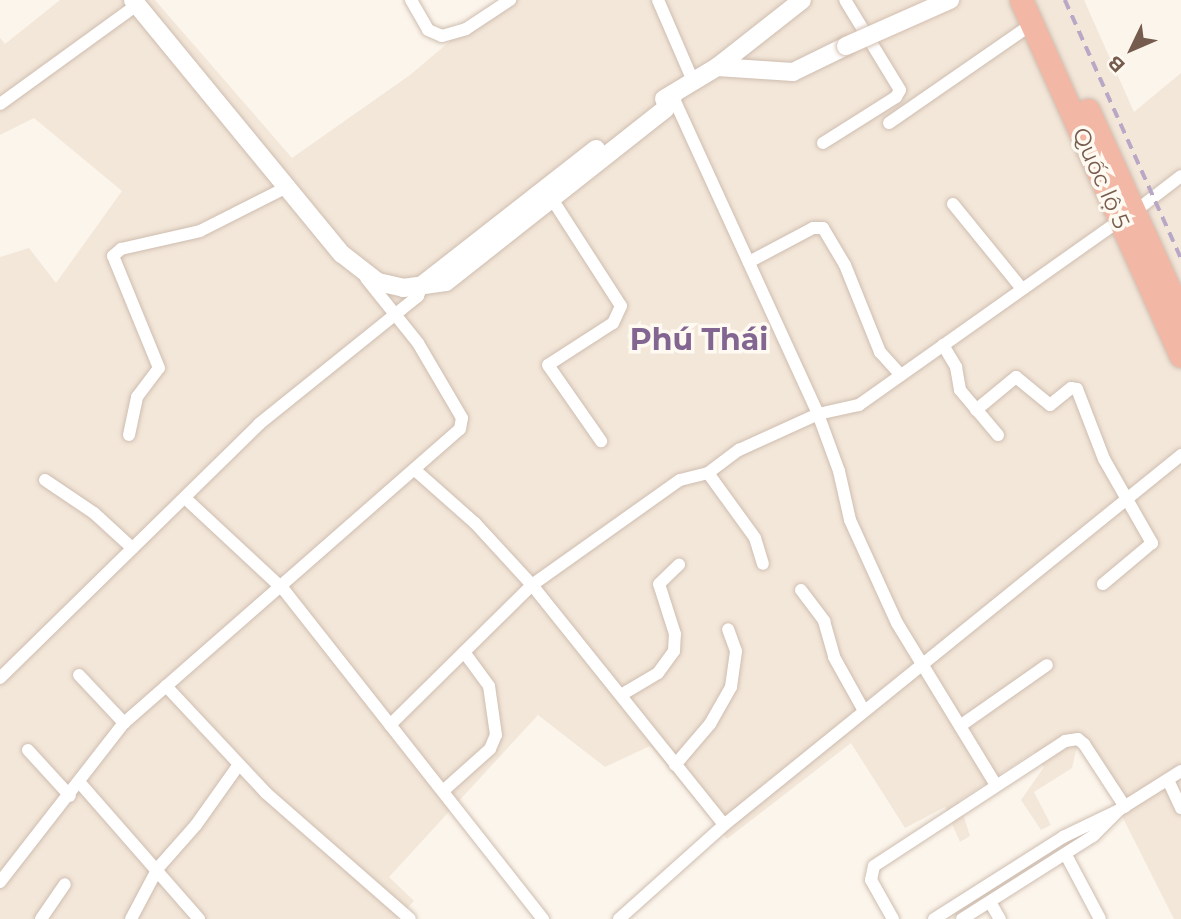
<!DOCTYPE html>
<meta charset="utf-8">
<style>
body{margin:0}
#map{position:relative;width:1181px;height:919px;overflow:hidden;background:#fcf5eb;font-family:Montserrat,sans-serif}
div>[style]{position:absolute}
.residential>*{inset:0;background:#f3e7d9}
.roads{filter:drop-shadow(0 0 2px #cebdb0) drop-shadow(0 0 2px #cebdb0)}
.street>*{height:12px;margin:-6px;padding:0 6px;transform-origin:6px;border-radius:6px;background:#fff}
.secondary>*{height:18px;margin:-9px;padding:0 9px;transform-origin:9px;border-radius:9px;background:#fff}
.highway>*{height:23px;margin:-11.5px;padding:0 11.5px;transform-origin:11.5px;border-radius:11.5px;background:#f2b8a5}
.rail>*{height:3.5px;margin-top:-1.75px;transform-origin:0;background:repeating-linear-gradient(90deg,#b8a8c6 0 10px,transparent 0 17px)}
.bridges{filter:drop-shadow(0 0 2px #d3bfb0) drop-shadow(0 0 2px #d3bfb0)}
.secondary-bridge>*{height:18px;margin:-9px;padding:0 9px;transform-origin:9px;border-radius:9px;background:#fff}
span{translate:-50% -50%;white-space:nowrap;text-align:center;line-height:1.15;-webkit-text-stroke:7px #fef9f1;paint-order:stroke}
.street-label{font-size:23px;color:#765c4e}
.district-label{font-size:30px;color:#826691;font-weight:700}
.north{position:absolute;left:1097px;top:14px;width:70px;height:70px;-webkit-text-stroke:5px #fef9f1;paint-order:stroke;rotate:226deg;font-size:19px;font-weight:700;line-height:28px;text-align:center;color:#765c4e}
.north::after{content:'';display:block;margin:auto;width:24px;height:32px;background:#765c4e;clip-path:polygon(50% 0,100% 100%,50% 72%,0 100%)}
</style>
<div id="map">
<div class="residential">
<div style="clip-path:polygon(60px 0,155px 0,292px 158px,410px 75px,499px 0,1084px 0,1134px 112px,1181px 73px,1181px 919px,1174px 919px,1080px 733px,1072px 768px,1034px 792px,1051px 825px,1041px 830px,1021px 800px,1044px 767px,1034px 752px,959px 801px,970px 836px,960px 842px,945px 807px,905px 828px,851px 743px,727px 839px,650px 746px,605px 767px,538px 715px,389px 877px,414px 901px,397px 919px,0 919px,0 257px,29px 248px,56px 283px,122px 191px,34px 118px,0 135px,0 38px,5px 44px)"></div>
</div>
<div class="roads">
<div class="street">
<div style="left:411px;top:0;width:34px;rotate:60deg"></div>
<div style="left:428px;top:30px;width:15px;rotate:23deg"></div>
<div style="left:442px;top:36px;width:25px;rotate:-16deg"></div>
<div style="left:466px;top:29px;width:53px;rotate:-33.4deg"></div>
<div style="left:658px;top:0;width:90px;rotate:66.6deg"></div>
<div style="left:673px;top:97px;width:349px;rotate:65.4deg"></div>
<div style="left:818px;top:414px;width:61px;rotate:69.8deg"></div>
<div style="left:839px;top:471px;width:50px;rotate:77.3deg"></div>
<div style="left:850px;top:520px;width:113px;rotate:65.5deg"></div>
<div style="left:897px;top:623px;width:190px;rotate:58.6deg"></div>
<div style="left:0;top:104px;width:169px;rotate:-35.9deg"></div>
<div style="left:889px;top:123px;width:174px;rotate:-34.7deg"></div>
<div style="left:823px;top:143px;width:86px;rotate:-32.2deg"></div>
<div style="left:896px;top:97px;width:8px;rotate:-60deg"></div>
<div style="left:900px;top:90px;width:105px;rotate:-121.4deg"></div>
<div style="left:552px;top:199px;width:127px;rotate:57.2deg"></div>
<div style="left:621px;top:306px;width:19px;rotate:115deg"></div>
<div style="left:613px;top:323px;width:77px;rotate:147.1deg"></div>
<div style="left:548px;top:365px;width:93px;rotate:55.1deg"></div>
<div style="left:953px;top:204px;width:109px;rotate:50.9deg"></div>
<div style="left:1134px;top:212px;width:59px;rotate:-37.5deg"></div>
<div style="left:749px;top:262px;width:72px;rotate:-28deg"></div>
<div style="left:813px;top:228px;width:10px"></div>
<div style="left:823px;top:228px;width:43px;rotate:59.3deg"></div>
<div style="left:845px;top:265px;width:94px;rotate:68.1deg"></div>
<div style="left:880px;top:352px;width:31px;rotate:48deg"></div>
<div style="left:943px;top:345px;width:26px;rotate:59deg"></div>
<div style="left:956px;top:367px;width:23px;rotate:80deg"></div>
<div style="left:960px;top:390px;width:59px;rotate:49.8deg"></div>
<div style="left:976px;top:410px;width:52px;rotate:-39.5deg"></div>
<div style="left:1016px;top:377px;width:44px;rotate:39.5deg"></div>
<div style="left:1050px;top:405px;width:27px;rotate:-39deg"></div>
<div style="left:1071px;top:388px;width:6px;rotate:9deg"></div>
<div style="left:1077px;top:389px;width:75px;rotate:68.9deg"></div>
<div style="left:1104px;top:459px;width:97px;rotate:60.3deg"></div>
<div style="left:1152px;top:543px;width:64px;rotate:140.1deg"></div>
<div style="left:129px;top:435px;width:39px;rotate:-78deg"></div>
<div style="left:137px;top:397px;width:36px;rotate:-53deg"></div>
<div style="left:159px;top:368px;width:121px;rotate:-112.3deg"></div>
<div style="left:113px;top:256px;width:11px;rotate:-41deg"></div>
<div style="left:121px;top:249px;width:81px;rotate:-12.8deg"></div>
<div style="left:200px;top:231px;width:97px;rotate:-26.8deg"></div>
<div style="left:415px;top:470px;width:80px;rotate:41.5deg"></div>
<div style="left:475px;top:523px;width:84px;rotate:47.4deg"></div>
<div style="left:532px;top:585px;width:307px;rotate:51.3deg"></div>
<div style="left:708px;top:473px;width:80px;rotate:54.1deg"></div>
<div style="left:755px;top:538px;width:27px;rotate:73deg"></div>
<div style="left:45px;top:480px;width:59px;rotate:34deg"></div>
<div style="left:94px;top:513px;width:52px;rotate:42.6deg"></div>
<div style="left:185px;top:498px;width:135px;rotate:42.9deg"></div>
<div style="left:284px;top:590px;width:419px;rotate:51.8deg"></div>
<div style="left:801px;top:590px;width:39px;rotate:53deg"></div>
<div style="left:824px;top:621px;width:37px;rotate:74deg"></div>
<div style="left:834px;top:657px;width:62px;rotate:60.9deg"></div>
<div style="left:79px;top:675px;width:66px;rotate:46.8deg"></div>
<div style="left:0;top:678px;width:363px;rotate:-44.4deg"></div>
<div style="left:259px;top:424px;width:204px;rotate:-38.8deg"></div>
<div style="left:418px;top:296px;width:12px;rotate:-70deg"></div>
<div style="left:166px;top:686px;width:146px;rotate:46.9deg"></div>
<div style="left:266px;top:793px;width:191px;rotate:41.2deg"></div>
<div style="left:621px;top:695px;width:43px;rotate:-30.7deg"></div>
<div style="left:658px;top:673px;width:27px;rotate:-54deg"></div>
<div style="left:674px;top:651px;width:17px;rotate:-87deg"></div>
<div style="left:675px;top:634px;width:52px;rotate:-107.7deg"></div>
<div style="left:659px;top:584px;width:28px;rotate:-44deg"></div>
<div style="left:390px;top:725px;width:199px;rotate:-44.6deg"></div>
<div style="left:532px;top:585px;width:181px;rotate:-35.4deg"></div>
<div style="left:680px;top:480px;width:29px;rotate:-14deg"></div>
<div style="left:708px;top:473px;width:39px;rotate:-37deg"></div>
<div style="left:739px;top:450px;width:87px;rotate:-24.5deg"></div>
<div style="left:818px;top:414px;width:42px;rotate:-12.4deg"></div>
<div style="left:859px;top:405px;width:320px;rotate:-35.3deg"></div>
<div style="left:960px;top:726px;width:106px;rotate:-35deg"></div>
<div style="left:28px;top:750px;width:62px;rotate:47.6deg"></div>
<div style="left:675px;top:765px;width:54px;rotate:-49.5deg"></div>
<div style="left:710px;top:724px;width:43px;rotate:-60.4deg"></div>
<div style="left:731px;top:687px;width:36px;rotate:-82deg"></div>
<div style="left:736px;top:651px;width:23px;rotate:-110deg"></div>
<div style="left:1168px;top:780px;width:31px;rotate:65deg"></div>
<div style="left:80px;top:783px;width:181px;rotate:48.8deg"></div>
<div style="left:443px;top:791px;width:63px;rotate:-41.8deg"></div>
<div style="left:490px;top:749px;width:15px;rotate:-67deg"></div>
<div style="left:496px;top:735px;width:49px;rotate:-98.1deg"></div>
<div style="left:489px;top:686px;width:42px;rotate:-126.3deg"></div>
<div style="left:1066px;top:855px;width:72px;rotate:62deg"></div>
<div style="left:0;top:882px;width:202px;rotate:-52.1deg"></div>
<div style="left:124px;top:723px;width:446px;rotate:-41.2deg"></div>
<div style="left:460px;top:429px;width:11px;rotate:-80deg"></div>
<div style="left:462px;top:418px;width:87px;rotate:-120.4deg"></div>
<div style="left:418px;top:343px;width:83px;rotate:-128.7deg"></div>
<div style="left:990px;top:902px;width:20px;rotate:60deg"></div>
<div style="left:41px;top:919px;width:42px;rotate:-55.6deg"></div>
<div style="left:131px;top:919px;width:58px;rotate:-62.1deg"></div>
<div style="left:158px;top:868px;width:57px;rotate:-48.5deg"></div>
<div style="left:196px;top:825px;width:72px;rotate:-54.6deg"></div>
<div style="left:619px;top:919px;width:141px;rotate:-41.8deg"></div>
<div style="left:724px;top:825px;width:588px;rotate:-38.99deg"></div>
<div style="left:893px;top:919px;width:45px;rotate:-119.4deg"></div>
<div style="left:871px;top:880px;width:14px;rotate:-78deg"></div>
<div style="left:874px;top:866px;width:228px;rotate:-33.2deg"></div>
<div style="left:1065px;top:741px;width:13px;rotate:-9deg"></div>
<div style="left:1078px;top:739px;width:8px;rotate:40deg"></div>
<div style="left:1084px;top:744px;width:75px;rotate:56.9deg"></div>
<div style="left:934px;top:919px;width:153px;rotate:-32.4deg"></div>
<div style="left:1063px;top:837px;width:62px;rotate:-25.7deg"></div>
<div style="left:1119px;top:810px;width:73px;rotate:-32.2deg"></div>
<div style="left:962px;top:919px;width:155px;rotate:-32.4deg"></div>
<div style="left:1093px;top:836px;width:37px;rotate:-45deg"></div>
</div>
<div class="secondary">
<div style="left:133px;top:0;width:329px;rotate:50.6deg"></div>
<div style="left:342px;top:254px;width:46px;rotate:37.9deg"></div>
<div style="left:378px;top:282px;width:26px;rotate:13deg"></div>
<div style="left:403px;top:288px;width:43px;rotate:-7.9deg"></div>
<div style="left:446px;top:282px;width:279px;rotate:-38.3deg"></div>
<div style="left:665px;top:109px;width:14px;rotate:-56deg"></div>
<div style="left:717px;top:67px;width:76px;rotate:3.8deg"></div>
<div style="left:793px;top:72px;width:59px;rotate:-26.1deg"></div>
<div style="left:664px;top:99px;width:62px;rotate:-31.1deg"></div>
<div style="left:717px;top:67px;width:108px;rotate:-38.2deg"></div>
<div style="left:422px;top:285px;width:221px;rotate:-38deg"></div>
</div>
<div class="highway">
<div style="left:1021px;top:0;width:390px;rotate:65.8deg"></div>
<div style="left:1088px;top:110px;width:225px;rotate:65.6deg"></div>
</div>
</div>
<div class="rail">
<div style="left:1065px;top:0;width:283px;rotate:65.8deg"></div>
</div>
<div class="bridges">
<div class="secondary-bridge">
<div style="left:846px;top:46px;width:114px;rotate:-23.9deg"></div>
</div>
</div>
<div class="street-label">
<span style="left:1101px;top:178px;rotate:66deg">Quốc lộ 5</span>
</div>
<div class="district-label">
<span style="left:699px;top:340px">Phú Thái</span>
</div>
<div class="north">B</div>
</div>
